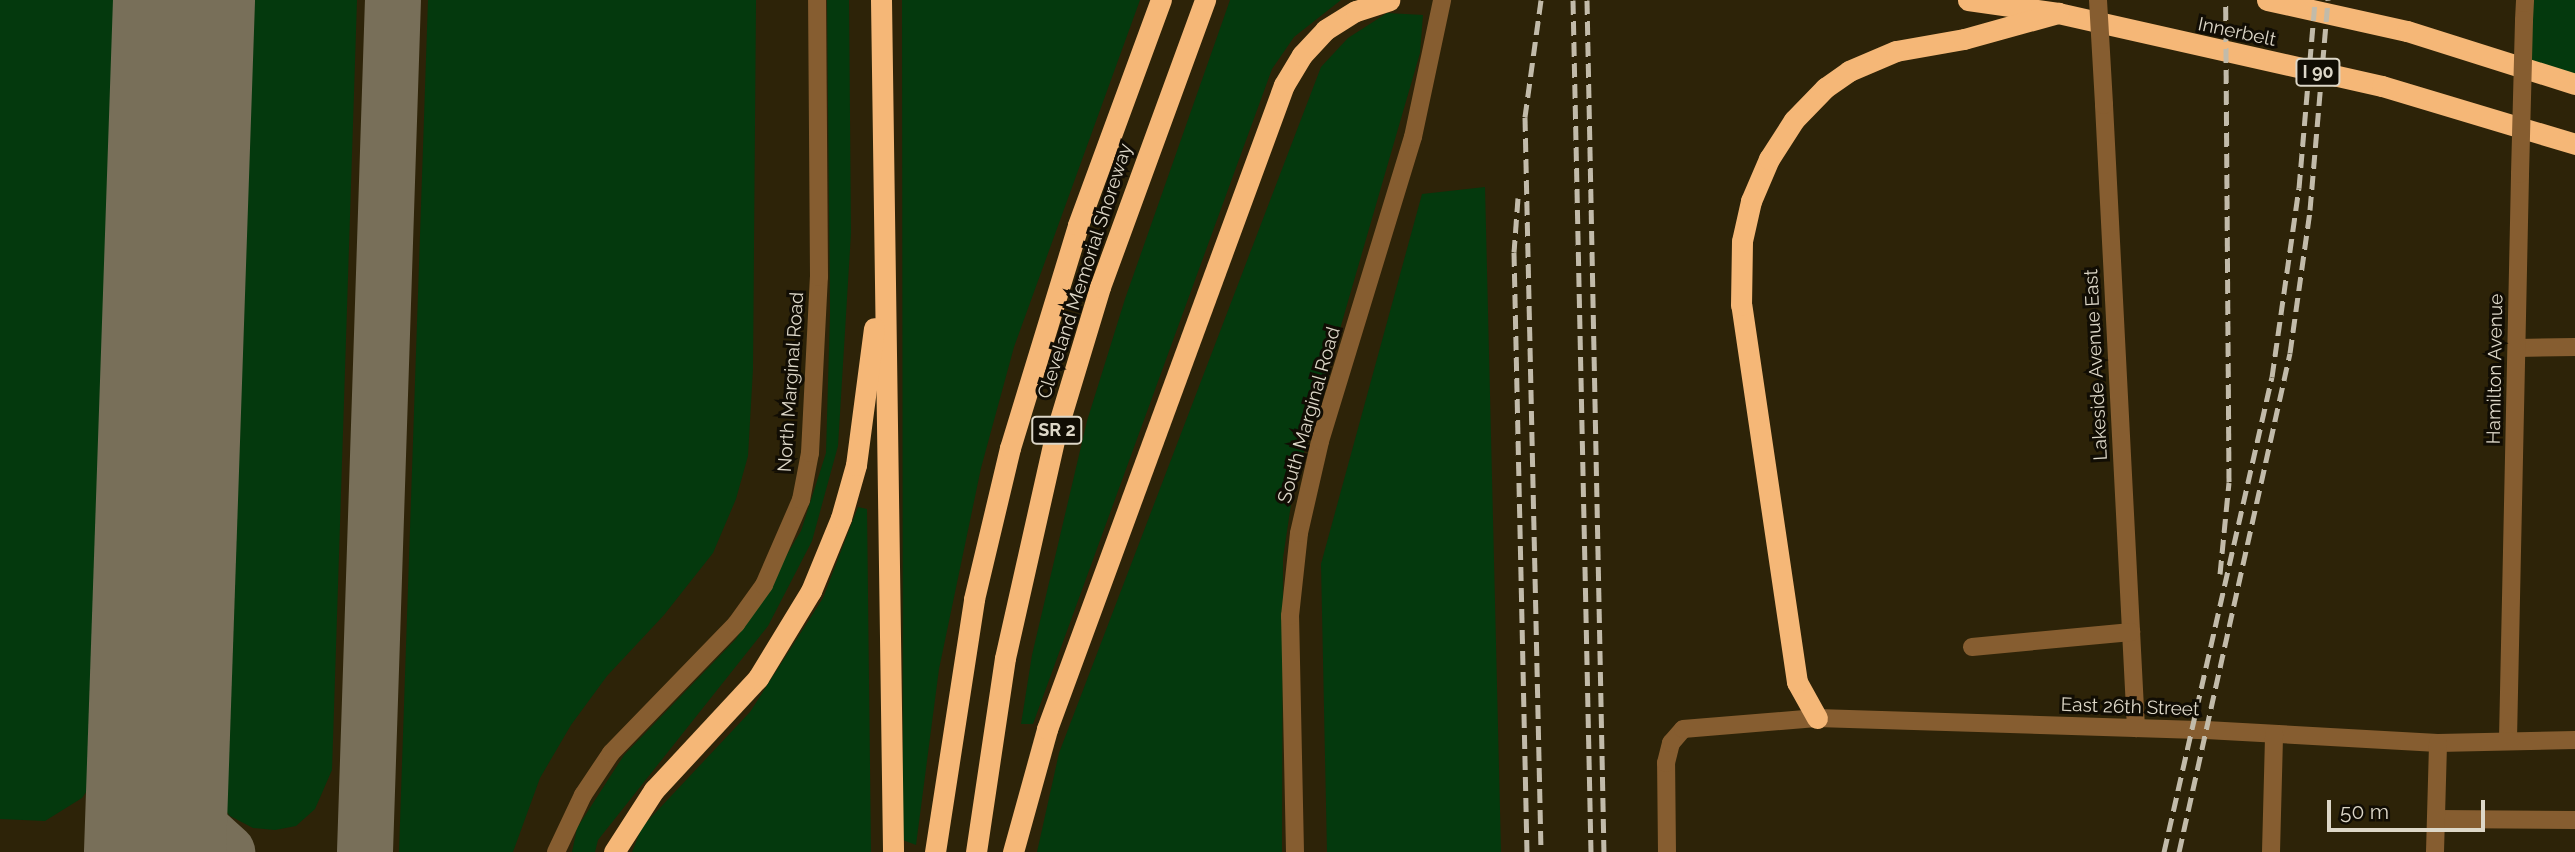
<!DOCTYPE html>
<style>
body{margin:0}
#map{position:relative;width:2575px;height:852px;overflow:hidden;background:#2d2308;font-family:Raleway,sans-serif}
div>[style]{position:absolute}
.green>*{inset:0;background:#04390d}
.taxiway>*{height:56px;margin:-28px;padding:0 28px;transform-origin:28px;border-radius:28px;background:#786f59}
.runway>*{height:142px;margin:-71px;padding:0 71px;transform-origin:71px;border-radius:71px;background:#786f59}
.minor>*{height:18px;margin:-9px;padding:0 9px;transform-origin:9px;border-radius:9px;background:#865d30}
.highway>*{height:21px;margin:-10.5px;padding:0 10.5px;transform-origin:10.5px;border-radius:10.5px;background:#f5b777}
.rail>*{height:5px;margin-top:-2.5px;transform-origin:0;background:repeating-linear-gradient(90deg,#c2bbaa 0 14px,transparent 0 21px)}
.minor-bridge>*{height:18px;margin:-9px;padding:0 9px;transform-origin:9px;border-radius:9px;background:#865d30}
span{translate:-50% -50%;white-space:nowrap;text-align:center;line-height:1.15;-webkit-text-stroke:6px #110d04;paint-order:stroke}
.shield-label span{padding:2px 5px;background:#110d04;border:2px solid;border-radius:5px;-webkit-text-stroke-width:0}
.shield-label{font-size:18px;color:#ddd7c8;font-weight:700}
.street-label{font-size:19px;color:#ddd7c8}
.scale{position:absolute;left:2327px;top:800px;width:158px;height:32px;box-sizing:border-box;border:4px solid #ddd7c8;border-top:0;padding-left:9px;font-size:21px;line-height:24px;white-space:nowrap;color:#ddd7c8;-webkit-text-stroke:5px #110d04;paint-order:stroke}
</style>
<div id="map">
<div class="green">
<div style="clip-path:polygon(0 0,138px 0,113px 753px,82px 798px,45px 821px,0 819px)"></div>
<div style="clip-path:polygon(232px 0,357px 0,332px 770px,315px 809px,296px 826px,275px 830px,253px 828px,230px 816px,212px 793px,207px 772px)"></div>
<div style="clip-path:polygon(428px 0,756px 0,753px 369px,748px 456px,736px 499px,713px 553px,664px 615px,607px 676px,571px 725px,540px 778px,513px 852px,399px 852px)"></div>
<div style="clip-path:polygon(827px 0,849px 0,851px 233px,838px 446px,812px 541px,768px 626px,598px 840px,595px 852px,572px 852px,577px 828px,624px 755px,736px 639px,801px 531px,826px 453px,830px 313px)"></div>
<div style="clip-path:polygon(902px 0,1140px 0,1014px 347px,981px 468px,939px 669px,916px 845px,903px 840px)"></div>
<div style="clip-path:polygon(1230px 0,1341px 0,1294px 37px,1272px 69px,1033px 724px,1021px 724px,1032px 655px,1087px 421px,1125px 299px)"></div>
<div style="clip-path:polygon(2525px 0,2575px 0,2575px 84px,2523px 68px)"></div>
<div style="clip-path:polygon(1387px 13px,1423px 15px,1420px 53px,1293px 491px,1283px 558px,1282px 852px,1037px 852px,1059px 753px,1321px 67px,1348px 38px)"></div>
<div style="clip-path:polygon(1485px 187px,1501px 852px,1327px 852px,1321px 564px,1422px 194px)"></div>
<div style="clip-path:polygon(858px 507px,867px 509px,871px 852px,632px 852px,642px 827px,750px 712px,823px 598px)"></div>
</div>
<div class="taxiway">
<div style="left:159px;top:749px;width:30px;rotate:84deg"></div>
<div style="left:162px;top:779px;width:28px;rotate:64deg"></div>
<div style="left:174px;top:804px;width:72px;rotate:42.2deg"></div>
<div style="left:365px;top:852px;width:852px;rotate:-88.12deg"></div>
</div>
<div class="runway">
<div style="left:155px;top:852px;width:852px;rotate:-88.05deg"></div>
</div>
<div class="minor">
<div style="left:2524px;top:20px;width:20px;rotate:-87deg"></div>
<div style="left:2104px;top:105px;width:624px;rotate:87.06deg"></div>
<div style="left:2517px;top:348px;width:58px;rotate:-1deg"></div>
<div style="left:1972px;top:647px;width:160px;rotate:-5.4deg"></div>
<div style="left:2508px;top:739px;width:565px;rotate:-88.78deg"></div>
<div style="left:2436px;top:819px;width:139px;rotate:0.4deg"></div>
<div style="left:556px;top:852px;width:63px;rotate:-64.7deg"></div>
<div style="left:583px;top:795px;width:50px;rotate:-56.3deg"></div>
<div style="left:611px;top:753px;width:180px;rotate:-45.9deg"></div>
<div style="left:736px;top:624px;width:48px;rotate:-54.3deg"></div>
<div style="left:764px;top:585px;width:93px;rotate:-66.5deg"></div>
<div style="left:801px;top:500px;width:48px;rotate:-79.2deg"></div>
<div style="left:810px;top:453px;width:176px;rotate:-87.1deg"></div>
<div style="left:819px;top:277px;width:277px;rotate:-90.4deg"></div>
<div style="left:1295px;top:852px;width:236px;rotate:-91.2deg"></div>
<div style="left:1290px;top:616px;width:83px;rotate:-83.8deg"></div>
<div style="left:1299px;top:533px;width:94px;rotate:-77.1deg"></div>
<div style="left:1320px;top:441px;width:318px;rotate:-73deg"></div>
<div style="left:1413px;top:137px;width:140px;rotate:-78deg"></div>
<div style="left:1667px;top:852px;width:89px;rotate:-90.6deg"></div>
<div style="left:1666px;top:763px;width:21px;rotate:-76deg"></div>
<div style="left:1671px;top:743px;width:18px;rotate:-49deg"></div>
<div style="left:1683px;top:729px;width:134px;rotate:-4.7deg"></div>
<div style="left:1817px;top:718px;width:389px;rotate:1.8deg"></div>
<div style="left:2206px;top:730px;width:232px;rotate:3.2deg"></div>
<div style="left:2438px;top:743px;width:137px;rotate:-1.3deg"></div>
<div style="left:2271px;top:852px;width:118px;rotate:-88.5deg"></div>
<div style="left:2435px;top:852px;width:109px;rotate:-88.4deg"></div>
</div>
<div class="highway">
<div style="left:881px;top:0;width:852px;rotate:89.19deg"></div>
<div style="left:1968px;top:0;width:91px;rotate:8.2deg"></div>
<div style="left:2058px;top:13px;width:332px;rotate:12.7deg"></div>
<div style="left:2382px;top:86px;width:202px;rotate:16.7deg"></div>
<div style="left:2267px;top:0;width:143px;rotate:12.5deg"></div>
<div style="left:2407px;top:31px;width:176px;rotate:17.5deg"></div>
<div style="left:1817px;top:718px;width:41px;rotate:-119.1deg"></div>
<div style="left:1797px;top:682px;width:381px;rotate:-98.4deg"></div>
<div style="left:1741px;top:305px;width:64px;rotate:-89.1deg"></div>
<div style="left:1742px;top:241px;width:41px;rotate:-77.3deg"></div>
<div style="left:1751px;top:201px;width:46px;rotate:-66.8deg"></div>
<div style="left:1769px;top:159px;width:46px;rotate:-57.3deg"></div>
<div style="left:1794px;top:120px;width:45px;rotate:-45.9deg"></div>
<div style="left:1825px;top:88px;width:29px;rotate:-35deg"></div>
<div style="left:1849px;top:71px;width:51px;rotate:-23.1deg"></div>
<div style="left:1896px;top:51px;width:69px;rotate:-10deg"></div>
<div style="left:1964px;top:39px;width:98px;rotate:-15.5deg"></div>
<div style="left:614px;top:852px;width:74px;rotate:-57.2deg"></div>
<div style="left:654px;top:790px;width:153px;rotate:-47.1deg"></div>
<div style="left:758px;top:678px;width:102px;rotate:-58.7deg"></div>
<div style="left:811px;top:591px;width:79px;rotate:-67.7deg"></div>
<div style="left:841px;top:518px;width:55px;rotate:-74.2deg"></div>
<div style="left:856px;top:465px;width:138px;rotate:-82.5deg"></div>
<div style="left:935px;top:852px;width:256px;rotate:-81.2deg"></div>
<div style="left:974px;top:599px;width:155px;rotate:-76.6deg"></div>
<div style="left:1010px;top:448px;width:233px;rotate:-73deg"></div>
<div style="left:1078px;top:225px;width:240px;rotate:-69.8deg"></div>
<div style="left:976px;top:852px;width:196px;rotate:-81.5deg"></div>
<div style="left:1005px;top:658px;width:228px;rotate:-77.3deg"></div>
<div style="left:1055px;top:436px;width:156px;rotate:-73.2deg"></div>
<div style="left:1100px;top:287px;width:306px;rotate:-69.9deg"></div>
<div style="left:1013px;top:852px;width:128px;rotate:-74.5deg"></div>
<div style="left:1047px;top:729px;width:686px;rotate:-69.8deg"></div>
<div style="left:1284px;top:85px;width:35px;rotate:-59deg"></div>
<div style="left:1302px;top:55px;width:34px;rotate:-47deg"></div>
<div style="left:1325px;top:30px;width:36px;rotate:-32deg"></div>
<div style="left:1356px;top:11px;width:35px;rotate:-18deg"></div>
</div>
<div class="rail">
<div style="left:1541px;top:0;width:118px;rotate:97.8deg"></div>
<div style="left:1525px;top:117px;width:735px;rotate:88.75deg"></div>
<div style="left:1573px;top:0;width:852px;rotate:88.79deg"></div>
<div style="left:1587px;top:0;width:852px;rotate:88.86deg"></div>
<div style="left:1518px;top:198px;width:54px;rotate:94.2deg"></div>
<div style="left:1514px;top:252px;width:600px;rotate:88.76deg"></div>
<div style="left:2220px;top:574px;width:92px;rotate:-84.4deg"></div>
<div style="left:2229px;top:482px;width:482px;rotate:-90.4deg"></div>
<div style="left:2164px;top:852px;width:487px;rotate:-77.2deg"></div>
<div style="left:2272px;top:377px;width:191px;rotate:-81.9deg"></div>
<div style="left:2299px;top:188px;width:189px;rotate:-85.1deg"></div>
<div style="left:2179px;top:852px;width:511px;rotate:-77.46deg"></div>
<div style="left:2290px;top:353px;width:144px;rotate:-82deg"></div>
<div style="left:2310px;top:210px;width:211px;rotate:-85.1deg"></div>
</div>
<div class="minor-bridge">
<div style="left:2098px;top:0;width:105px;rotate:86.7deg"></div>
<div style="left:2520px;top:174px;width:154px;rotate:-88.5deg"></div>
</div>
<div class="shield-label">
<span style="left:2318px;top:72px">I 90</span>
<span style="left:1057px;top:430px">SR 2</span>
</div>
<div class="street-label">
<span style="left:2237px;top:32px;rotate:12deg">Innerbelt</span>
<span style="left:1085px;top:271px;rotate:-72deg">Cleveland Memorial Shoreway</span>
<span style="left:2096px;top:365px;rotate:-93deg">Lakeside Avenue East</span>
<span style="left:2495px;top:369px;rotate:-89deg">Hamilton Avenue</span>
<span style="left:791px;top:382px;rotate:-86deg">North Marginal Road</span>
<span style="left:1309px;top:415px;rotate:-74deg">South Marginal Road</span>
<span style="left:2130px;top:707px;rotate:2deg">East 26th Street</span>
</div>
<div class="scale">50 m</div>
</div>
